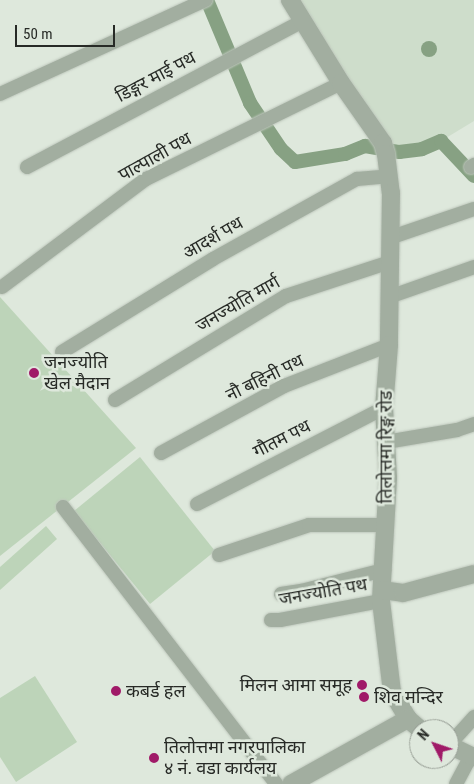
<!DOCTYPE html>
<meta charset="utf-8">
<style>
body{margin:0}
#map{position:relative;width:474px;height:784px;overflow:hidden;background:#dee8dc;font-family:"Roboto Condensed","Noto Sans Devanagari",sans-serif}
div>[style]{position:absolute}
.built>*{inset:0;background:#ceddcb}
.green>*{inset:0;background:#bdd4b9}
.water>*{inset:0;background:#87a183}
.round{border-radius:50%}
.canal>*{height:14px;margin:-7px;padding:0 7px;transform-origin:7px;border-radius:7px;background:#87a183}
.roads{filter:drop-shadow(0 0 1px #bdc6bb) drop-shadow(0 0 1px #bdc6bb)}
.minor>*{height:14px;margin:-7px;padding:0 7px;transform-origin:7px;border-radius:7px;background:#a2aea0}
.tertiary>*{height:18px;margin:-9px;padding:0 9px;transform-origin:9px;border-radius:9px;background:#a2aea0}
.dots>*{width:14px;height:14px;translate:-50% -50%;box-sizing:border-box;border:2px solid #dee8dc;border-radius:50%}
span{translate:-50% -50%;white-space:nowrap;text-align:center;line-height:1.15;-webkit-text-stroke:5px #dee8dc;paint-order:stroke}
.street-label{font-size:18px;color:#272a26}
.poi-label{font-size:18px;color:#272a26}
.left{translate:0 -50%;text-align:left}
.right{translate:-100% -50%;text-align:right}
.north{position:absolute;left:409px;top:719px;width:50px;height:50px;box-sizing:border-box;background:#dee8dc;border:1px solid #959c93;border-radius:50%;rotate:311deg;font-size:14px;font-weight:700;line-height:20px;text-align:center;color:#272a26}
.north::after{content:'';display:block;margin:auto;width:18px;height:22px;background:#a01a68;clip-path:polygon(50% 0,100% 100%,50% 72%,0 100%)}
.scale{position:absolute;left:15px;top:25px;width:100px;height:22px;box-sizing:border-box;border:2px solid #272a26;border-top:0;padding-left:6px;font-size:15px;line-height:18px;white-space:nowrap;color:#272a26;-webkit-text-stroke:4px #dee8dc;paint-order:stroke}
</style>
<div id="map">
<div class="built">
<div style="clip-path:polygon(290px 0,474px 0,474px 121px,441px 141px,422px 149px,399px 152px,303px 21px)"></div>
</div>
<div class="green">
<div style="clip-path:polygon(0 297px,136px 448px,0 556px)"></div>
<div style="clip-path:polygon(140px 457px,215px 551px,150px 604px,74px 511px)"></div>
<div style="clip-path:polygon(46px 526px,57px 539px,0 590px,0 567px)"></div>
<div style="clip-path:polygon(35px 676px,77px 742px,16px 782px,0 757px,0 698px)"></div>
</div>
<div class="water">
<div class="round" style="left:421px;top:41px;width:16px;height:16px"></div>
</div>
<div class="canal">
<div style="left:207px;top:0;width:112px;rotate:67.3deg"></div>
<div style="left:250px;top:103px;width:55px;rotate:56deg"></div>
<div style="left:281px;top:149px;width:19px;rotate:43deg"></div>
<div style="left:295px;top:162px;width:51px;rotate:-9.1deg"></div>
<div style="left:345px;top:154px;width:22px;rotate:-22deg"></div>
<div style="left:365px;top:146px;width:35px;rotate:10deg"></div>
<div style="left:399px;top:152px;width:23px;rotate:-7deg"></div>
<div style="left:422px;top:149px;width:21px;rotate:-23deg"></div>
<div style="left:441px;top:141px;width:48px;rotate:46.7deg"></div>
</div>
<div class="roads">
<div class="minor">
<div style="left:0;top:94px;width:226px;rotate:-24.6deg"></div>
<div style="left:27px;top:167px;width:312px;rotate:-27.9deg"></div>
<div style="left:471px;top:167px;width:4px;rotate:-34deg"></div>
<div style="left:389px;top:238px;width:90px;rotate:-18.8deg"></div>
<div style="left:2px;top:287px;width:180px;rotate:-36.9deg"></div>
<div style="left:146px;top:179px;width:217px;rotate:-26.2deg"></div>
<div style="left:389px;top:297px;width:90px;rotate:-19.4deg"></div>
<div style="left:62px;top:352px;width:177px;rotate:-31.6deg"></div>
<div style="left:213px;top:259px;width:165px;rotate:-29.1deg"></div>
<div style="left:357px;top:179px;width:33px;rotate:-5deg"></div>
<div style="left:115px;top:400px;width:200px;rotate:-31.3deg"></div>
<div style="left:286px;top:296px;width:109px;rotate:-18.1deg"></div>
<div style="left:386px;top:442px;width:72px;rotate:-9.6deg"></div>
<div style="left:457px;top:430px;width:18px;rotate:-19deg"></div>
<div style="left:161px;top:453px;width:140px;rotate:-28.6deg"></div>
<div style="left:284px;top:386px;width:113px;rotate:-21.3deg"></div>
<div style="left:197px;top:504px;width:210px;rotate:-27.2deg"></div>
<div style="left:63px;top:507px;width:349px;rotate:52.4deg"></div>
<div style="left:219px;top:555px;width:95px;rotate:-18.4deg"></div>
<div style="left:309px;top:525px;width:77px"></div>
<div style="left:281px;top:594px;width:20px;rotate:-9deg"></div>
<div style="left:301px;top:591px;width:86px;rotate:-14.2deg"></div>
<div style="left:271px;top:620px;width:9px"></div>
<div style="left:280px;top:620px;width:103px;rotate:-10.7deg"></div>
<div style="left:449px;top:745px;width:38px;rotate:-48deg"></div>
<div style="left:456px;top:784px;width:32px;rotate:-62deg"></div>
</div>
<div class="tertiary">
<div style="left:290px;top:0;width:97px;rotate:58.4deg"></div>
<div style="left:341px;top:83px;width:73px;rotate:55deg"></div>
<div style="left:383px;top:143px;width:11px;rotate:75deg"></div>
<div style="left:386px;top:154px;width:39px;rotate:83deg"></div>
<div style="left:391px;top:193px;width:152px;rotate:90.8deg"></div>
<div style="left:389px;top:345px;width:63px;rotate:94.5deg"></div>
<div style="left:384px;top:408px;width:70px;rotate:86.7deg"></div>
<div style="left:388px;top:478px;width:123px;rotate:93.3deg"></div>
<div style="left:381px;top:601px;width:92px;rotate:83.1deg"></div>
<div style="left:392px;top:692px;width:31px;rotate:59deg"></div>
<div style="left:408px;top:719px;width:16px;rotate:40deg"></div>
<div style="left:382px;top:590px;width:21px;rotate:8deg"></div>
<div style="left:403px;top:593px;width:73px;rotate:-15deg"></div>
<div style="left:449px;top:745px;width:28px;rotate:26deg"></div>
<div style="left:291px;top:784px;width:134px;rotate:-29.1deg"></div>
</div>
</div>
<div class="dots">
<div style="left:34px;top:373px;background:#a01a68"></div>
<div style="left:362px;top:685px;background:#a01a68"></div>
<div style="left:116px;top:691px;background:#a01a68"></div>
<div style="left:364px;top:697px;background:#a01a68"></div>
<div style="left:154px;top:758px;background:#a01a68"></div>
</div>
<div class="street-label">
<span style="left:156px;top:77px;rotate:-28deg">डिङ्गर माई पथ</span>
<span style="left:155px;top:157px;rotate:-29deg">पाल्पाली पथ</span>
<span style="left:213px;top:238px;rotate:-30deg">आदर्श पथ</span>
<span style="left:238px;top:304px;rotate:-30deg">जनज्योति मार्ग</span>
<span style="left:265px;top:378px;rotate:-26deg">नौ बहिनी पथ</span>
<span style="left:282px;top:439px;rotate:-27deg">गौतम पथ</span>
<span style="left:386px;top:447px;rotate:-90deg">तिलोत्तमा रिङ्ग रोड</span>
<span style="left:323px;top:592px;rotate:-10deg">जनज्योति पथ</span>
</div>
<div class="poi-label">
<span class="left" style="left:44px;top:373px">जनज्योति<br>खेल मैदान</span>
<span class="right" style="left:352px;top:685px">मिलन आमा समूह</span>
<span class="left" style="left:126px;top:691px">कबर्ड हल</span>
<span class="left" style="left:374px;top:697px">शिव मन्दिर</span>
<span class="left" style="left:164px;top:758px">तिलोत्तमा नगरपालिका<br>४ नं. वडा कार्यलय</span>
</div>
<div class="north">N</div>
<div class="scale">50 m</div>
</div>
